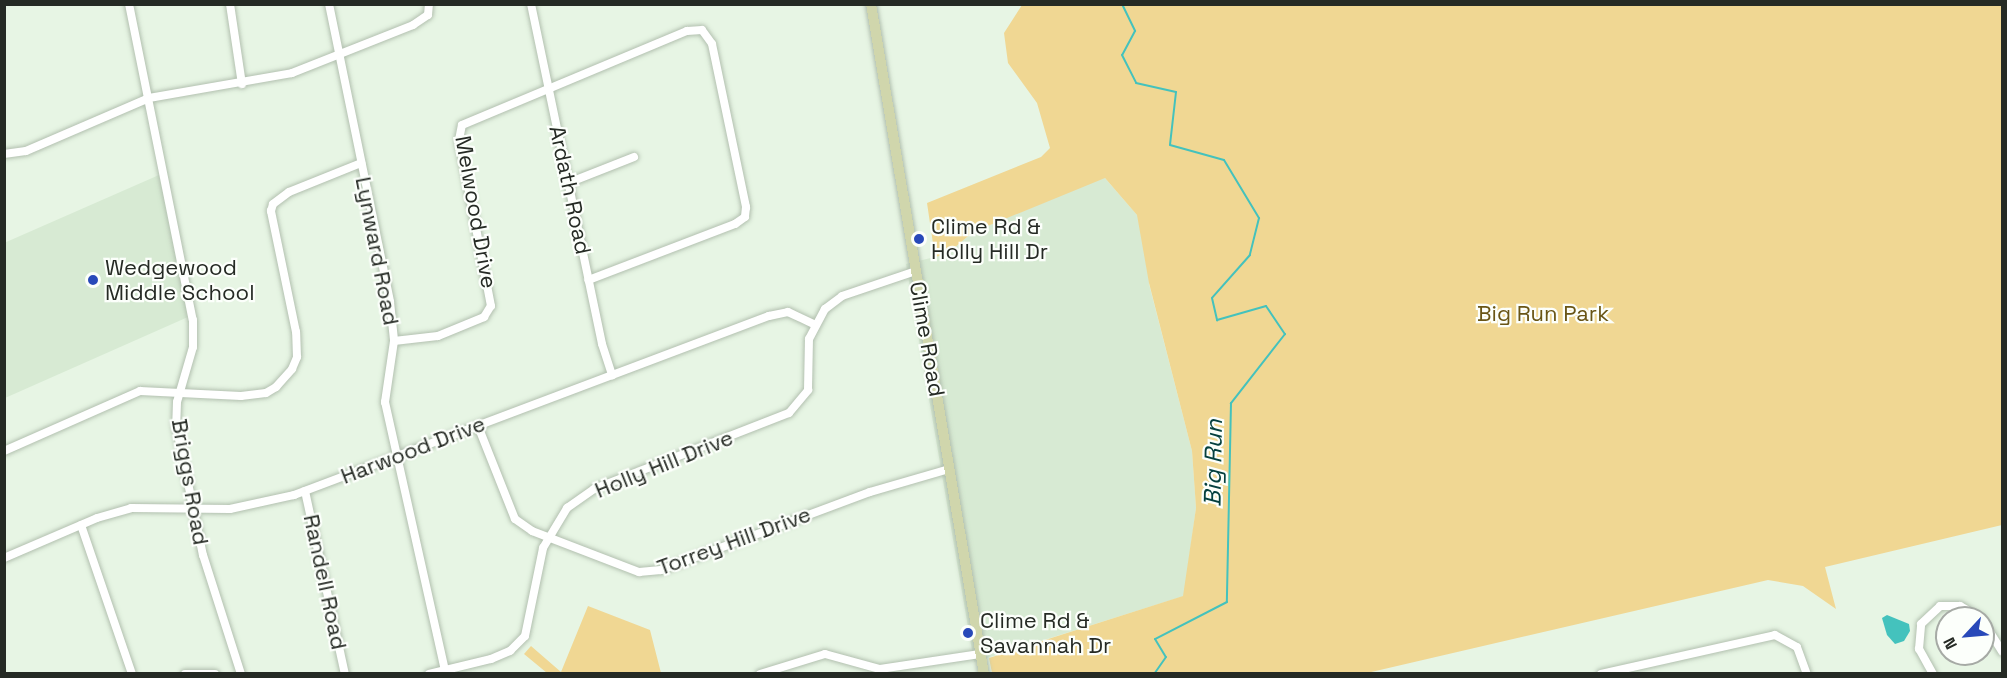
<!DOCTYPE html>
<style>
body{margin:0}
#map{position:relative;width:2007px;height:678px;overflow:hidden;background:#e7f5e4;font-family:"Space Grotesk",sans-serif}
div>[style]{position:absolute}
.built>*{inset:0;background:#d7ead3}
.green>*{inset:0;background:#f0d793}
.water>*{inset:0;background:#44c2bd}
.stream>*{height:2px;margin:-1px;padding:0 1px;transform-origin:1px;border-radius:1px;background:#44c2bd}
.roads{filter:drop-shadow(0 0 2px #b2c0af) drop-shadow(0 0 2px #b2c0af)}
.minor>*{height:8px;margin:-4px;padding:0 4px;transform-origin:4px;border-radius:4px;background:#fff}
.major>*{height:10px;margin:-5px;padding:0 5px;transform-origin:5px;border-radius:5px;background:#d0d6ac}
.dots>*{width:16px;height:16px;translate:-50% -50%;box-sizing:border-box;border:3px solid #fcfffb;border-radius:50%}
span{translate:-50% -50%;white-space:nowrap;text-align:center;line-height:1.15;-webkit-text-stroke:4.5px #fcfffb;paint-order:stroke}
.street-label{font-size:22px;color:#252a24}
.poi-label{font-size:22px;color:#252a24}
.left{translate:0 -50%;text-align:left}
.park-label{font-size:22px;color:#695515}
.water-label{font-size:24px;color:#05403e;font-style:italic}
.frame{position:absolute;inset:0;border:6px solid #252a24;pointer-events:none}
.north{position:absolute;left:1935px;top:606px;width:60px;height:60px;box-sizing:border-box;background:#fcfffb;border:2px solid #a6aaa5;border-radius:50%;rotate:244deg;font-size:16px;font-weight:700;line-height:24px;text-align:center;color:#252a24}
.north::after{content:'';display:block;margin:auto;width:21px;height:27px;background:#2849b9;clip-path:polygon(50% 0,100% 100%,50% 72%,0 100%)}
</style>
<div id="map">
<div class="built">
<div style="clip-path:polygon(159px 175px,188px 317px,5px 398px,4px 243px)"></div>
<div style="clip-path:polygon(1104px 177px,1171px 254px,1149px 284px,1192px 451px,1196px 508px,1184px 596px,974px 662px,906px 264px,947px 254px,973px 232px)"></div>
</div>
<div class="green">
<div style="clip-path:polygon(1022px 5px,2002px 5px,2002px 525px,1825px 567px,1836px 609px,1803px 586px,1768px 580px,1367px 673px,992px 673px,989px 658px,1183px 596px,1196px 508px,1192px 451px,1149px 283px,1137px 215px,1105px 178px,973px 232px,947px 254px,935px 257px,927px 203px,1041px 157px,1050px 148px,1037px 103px,1008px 63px,1004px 33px)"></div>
<div style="clip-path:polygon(588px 606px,650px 630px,661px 673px,547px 673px,524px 654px,531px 646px,561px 672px)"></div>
</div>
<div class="water">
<div style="clip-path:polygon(1887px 615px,1909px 624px,1910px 631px,1904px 641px,1895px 644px,1887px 635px,1882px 618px)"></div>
</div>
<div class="stream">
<div style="left:1122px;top:4px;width:30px;rotate:64deg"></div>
<div style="left:1135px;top:31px;width:27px;rotate:118deg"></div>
<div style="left:1122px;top:55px;width:31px;rotate:63deg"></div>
<div style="left:1136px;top:83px;width:41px;rotate:12.7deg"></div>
<div style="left:1176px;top:92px;width:53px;rotate:96.5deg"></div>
<div style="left:1170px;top:145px;width:56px;rotate:15.5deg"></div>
<div style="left:1224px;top:160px;width:68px;rotate:58.9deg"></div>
<div style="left:1259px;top:218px;width:38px;rotate:104deg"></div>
<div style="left:1250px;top:255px;width:57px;rotate:131.5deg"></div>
<div style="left:1212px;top:298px;width:23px;rotate:77deg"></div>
<div style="left:1217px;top:320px;width:51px;rotate:-15.9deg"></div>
<div style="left:1266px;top:306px;width:34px;rotate:56deg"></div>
<div style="left:1285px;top:334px;width:88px;rotate:128deg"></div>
<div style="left:1231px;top:403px;width:199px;rotate:91.2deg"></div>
<div style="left:1227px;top:602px;width:81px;rotate:152.8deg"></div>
<div style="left:1155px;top:639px;width:21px;rotate:59deg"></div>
<div style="left:1166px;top:657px;width:21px;rotate:125deg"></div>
</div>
<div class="roads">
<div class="minor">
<div style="left:129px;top:4px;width:322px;rotate:78.6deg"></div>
<div style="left:193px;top:320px;width:27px;rotate:90deg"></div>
<div style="left:193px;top:347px;width:57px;rotate:106.2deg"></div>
<div style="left:177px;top:402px;width:23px;rotate:92deg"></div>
<div style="left:176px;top:425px;width:133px;rotate:78.3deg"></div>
<div style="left:203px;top:555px;width:125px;rotate:72.3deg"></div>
<div style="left:230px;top:4px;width:81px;rotate:81.5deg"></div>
<div style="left:329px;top:4px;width:304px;rotate:78.4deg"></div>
<div style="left:390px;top:302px;width:39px;rotate:84deg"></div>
<div style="left:394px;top:341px;width:62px;rotate:98.4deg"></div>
<div style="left:385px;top:402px;width:279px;rotate:77.4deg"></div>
<div style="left:531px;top:4px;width:347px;rotate:78.2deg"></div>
<div style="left:602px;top:344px;width:33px;rotate:72deg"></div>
<div style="left:4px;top:154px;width:22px;rotate:-8deg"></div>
<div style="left:26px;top:151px;width:134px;rotate:-23.3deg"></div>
<div style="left:149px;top:98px;width:145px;rotate:-9.9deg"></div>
<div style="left:292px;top:73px;width:130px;rotate:-21.6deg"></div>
<div style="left:413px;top:25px;width:18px;rotate:-34deg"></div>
<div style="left:428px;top:15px;width:11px;rotate:-85deg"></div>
<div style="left:568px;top:183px;width:71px;rotate:-21.5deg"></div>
<div style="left:394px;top:341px;width:44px;rotate:-6.5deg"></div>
<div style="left:438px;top:336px;width:50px;rotate:-22.4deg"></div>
<div style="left:484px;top:317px;width:13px;rotate:-58deg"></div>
<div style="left:491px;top:306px;width:169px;rotate:-100.9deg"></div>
<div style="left:459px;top:140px;width:15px;rotate:-79deg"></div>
<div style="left:462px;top:125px;width:244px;rotate:-22.7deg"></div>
<div style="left:687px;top:31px;width:15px;rotate:-4deg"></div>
<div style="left:702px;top:30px;width:17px;rotate:54deg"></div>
<div style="left:712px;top:44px;width:167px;rotate:78.2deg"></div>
<div style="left:746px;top:207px;width:10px;rotate:96deg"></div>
<div style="left:745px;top:217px;width:12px;rotate:145deg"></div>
<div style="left:735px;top:224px;width:157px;rotate:159.1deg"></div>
<div style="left:478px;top:426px;width:100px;rotate:68.3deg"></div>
<div style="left:515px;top:519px;width:21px;rotate:35deg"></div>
<div style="left:532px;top:531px;width:115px;rotate:21deg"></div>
<div style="left:639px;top:572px;width:22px;rotate:-5deg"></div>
<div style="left:661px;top:570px;width:223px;rotate:-20.5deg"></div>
<div style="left:870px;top:492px;width:82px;rotate:-16.2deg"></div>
<div style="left:4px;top:451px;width:149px;rotate:-23.8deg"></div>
<div style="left:140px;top:391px;width:101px;rotate:2.8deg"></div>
<div style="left:241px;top:396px;width:25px;rotate:-7deg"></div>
<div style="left:266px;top:393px;width:12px;rotate:-31deg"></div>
<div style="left:276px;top:387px;width:24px;rotate:-48deg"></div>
<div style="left:292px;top:369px;width:13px;rotate:-67deg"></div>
<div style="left:297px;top:357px;width:25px;rotate:-92deg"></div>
<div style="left:296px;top:332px;width:124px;rotate:-101.7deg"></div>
<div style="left:271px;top:211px;width:7px;rotate:-74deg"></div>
<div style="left:273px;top:204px;width:20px;rotate:-37deg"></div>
<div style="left:289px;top:192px;width:78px;rotate:-21.9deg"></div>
<div style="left:305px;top:491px;width:187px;rotate:77.7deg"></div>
<div style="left:81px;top:525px;width:157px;rotate:71.1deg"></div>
<div style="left:4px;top:558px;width:101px;rotate:-23.3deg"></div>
<div style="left:97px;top:518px;width:35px;rotate:-16deg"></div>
<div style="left:131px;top:508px;width:99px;rotate:0.6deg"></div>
<div style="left:230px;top:509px;width:66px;rotate:-12.3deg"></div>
<div style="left:294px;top:495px;width:508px;rotate:-20.65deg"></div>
<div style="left:769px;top:316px;width:19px;rotate:-12deg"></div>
<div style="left:788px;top:312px;width:29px;rotate:25deg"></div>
<div style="left:1983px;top:621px;width:36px;rotate:58deg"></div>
<div style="left:185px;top:674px;width:30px"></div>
<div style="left:429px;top:674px;width:64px;rotate:-13.6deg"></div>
<div style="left:491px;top:659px;width:21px;rotate:-23deg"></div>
<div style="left:510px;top:651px;width:21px;rotate:-45deg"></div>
<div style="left:525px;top:636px;width:90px;rotate:-78.4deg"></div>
<div style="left:543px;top:548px;width:47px;rotate:-59deg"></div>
<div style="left:567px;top:508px;width:33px;rotate:-35deg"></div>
<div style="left:594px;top:489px;width:209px;rotate:-21.3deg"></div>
<div style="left:789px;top:413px;width:30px;rotate:-50deg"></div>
<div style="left:808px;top:390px;width:51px;rotate:-88.9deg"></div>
<div style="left:809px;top:339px;width:34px;rotate:-62deg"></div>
<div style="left:825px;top:309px;width:21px;rotate:-37deg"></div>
<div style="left:842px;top:296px;width:78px;rotate:-18.7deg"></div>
<div style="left:760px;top:674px;width:68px;rotate:-17.1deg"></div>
<div style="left:825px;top:654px;width:57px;rotate:15.3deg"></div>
<div style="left:880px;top:669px;width:101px;rotate:-8.5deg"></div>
<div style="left:1601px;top:674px;width:178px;rotate:-12.6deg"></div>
<div style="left:1775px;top:635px;width:25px;rotate:29deg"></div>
<div style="left:1797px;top:647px;width:29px;rotate:70deg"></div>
<div style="left:1933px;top:674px;width:29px;rotate:-119deg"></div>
<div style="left:1919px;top:649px;width:25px;rotate:-85deg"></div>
<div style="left:1921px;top:624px;width:26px;rotate:-43deg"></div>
<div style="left:1940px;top:606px;width:20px"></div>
<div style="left:1960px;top:606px;width:24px;rotate:30deg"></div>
</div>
<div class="major">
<div style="left:871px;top:4px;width:679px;rotate:80.43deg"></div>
</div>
</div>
<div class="dots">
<div style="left:919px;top:239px;background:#2849b9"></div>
<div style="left:93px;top:280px;background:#2849b9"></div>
<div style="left:968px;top:633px;background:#2849b9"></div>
</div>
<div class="street-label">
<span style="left:570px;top:190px;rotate:78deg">Ardath Road</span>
<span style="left:476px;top:212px;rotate:80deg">Melwood Drive</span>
<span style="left:377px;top:251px;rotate:79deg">Lynward Road</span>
<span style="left:927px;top:339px;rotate:80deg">Clime Road</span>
<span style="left:413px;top:450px;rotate:-21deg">Harwood Drive</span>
<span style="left:664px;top:464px;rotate:-22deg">Holly Hill Drive</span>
<span style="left:190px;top:482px;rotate:80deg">Briggs Road</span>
<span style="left:734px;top:541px;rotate:-20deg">Torrey Hill Drive</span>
<span style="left:325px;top:582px;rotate:78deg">Randell Road</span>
</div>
<div class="poi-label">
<span class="left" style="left:931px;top:239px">Clime Rd &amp;<br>Holly Hill Dr</span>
<span class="left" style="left:105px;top:280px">Wedgewood<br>Middle School</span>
<span class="left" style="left:980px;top:633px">Clime Rd &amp;<br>Savannah Dr</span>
</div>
<div class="park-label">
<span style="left:1543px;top:314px">Big Run Park</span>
</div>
<div class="water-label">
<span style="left:1213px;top:463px;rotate:-89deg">Big Run</span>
</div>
<div class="frame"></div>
<div class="north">N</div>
</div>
